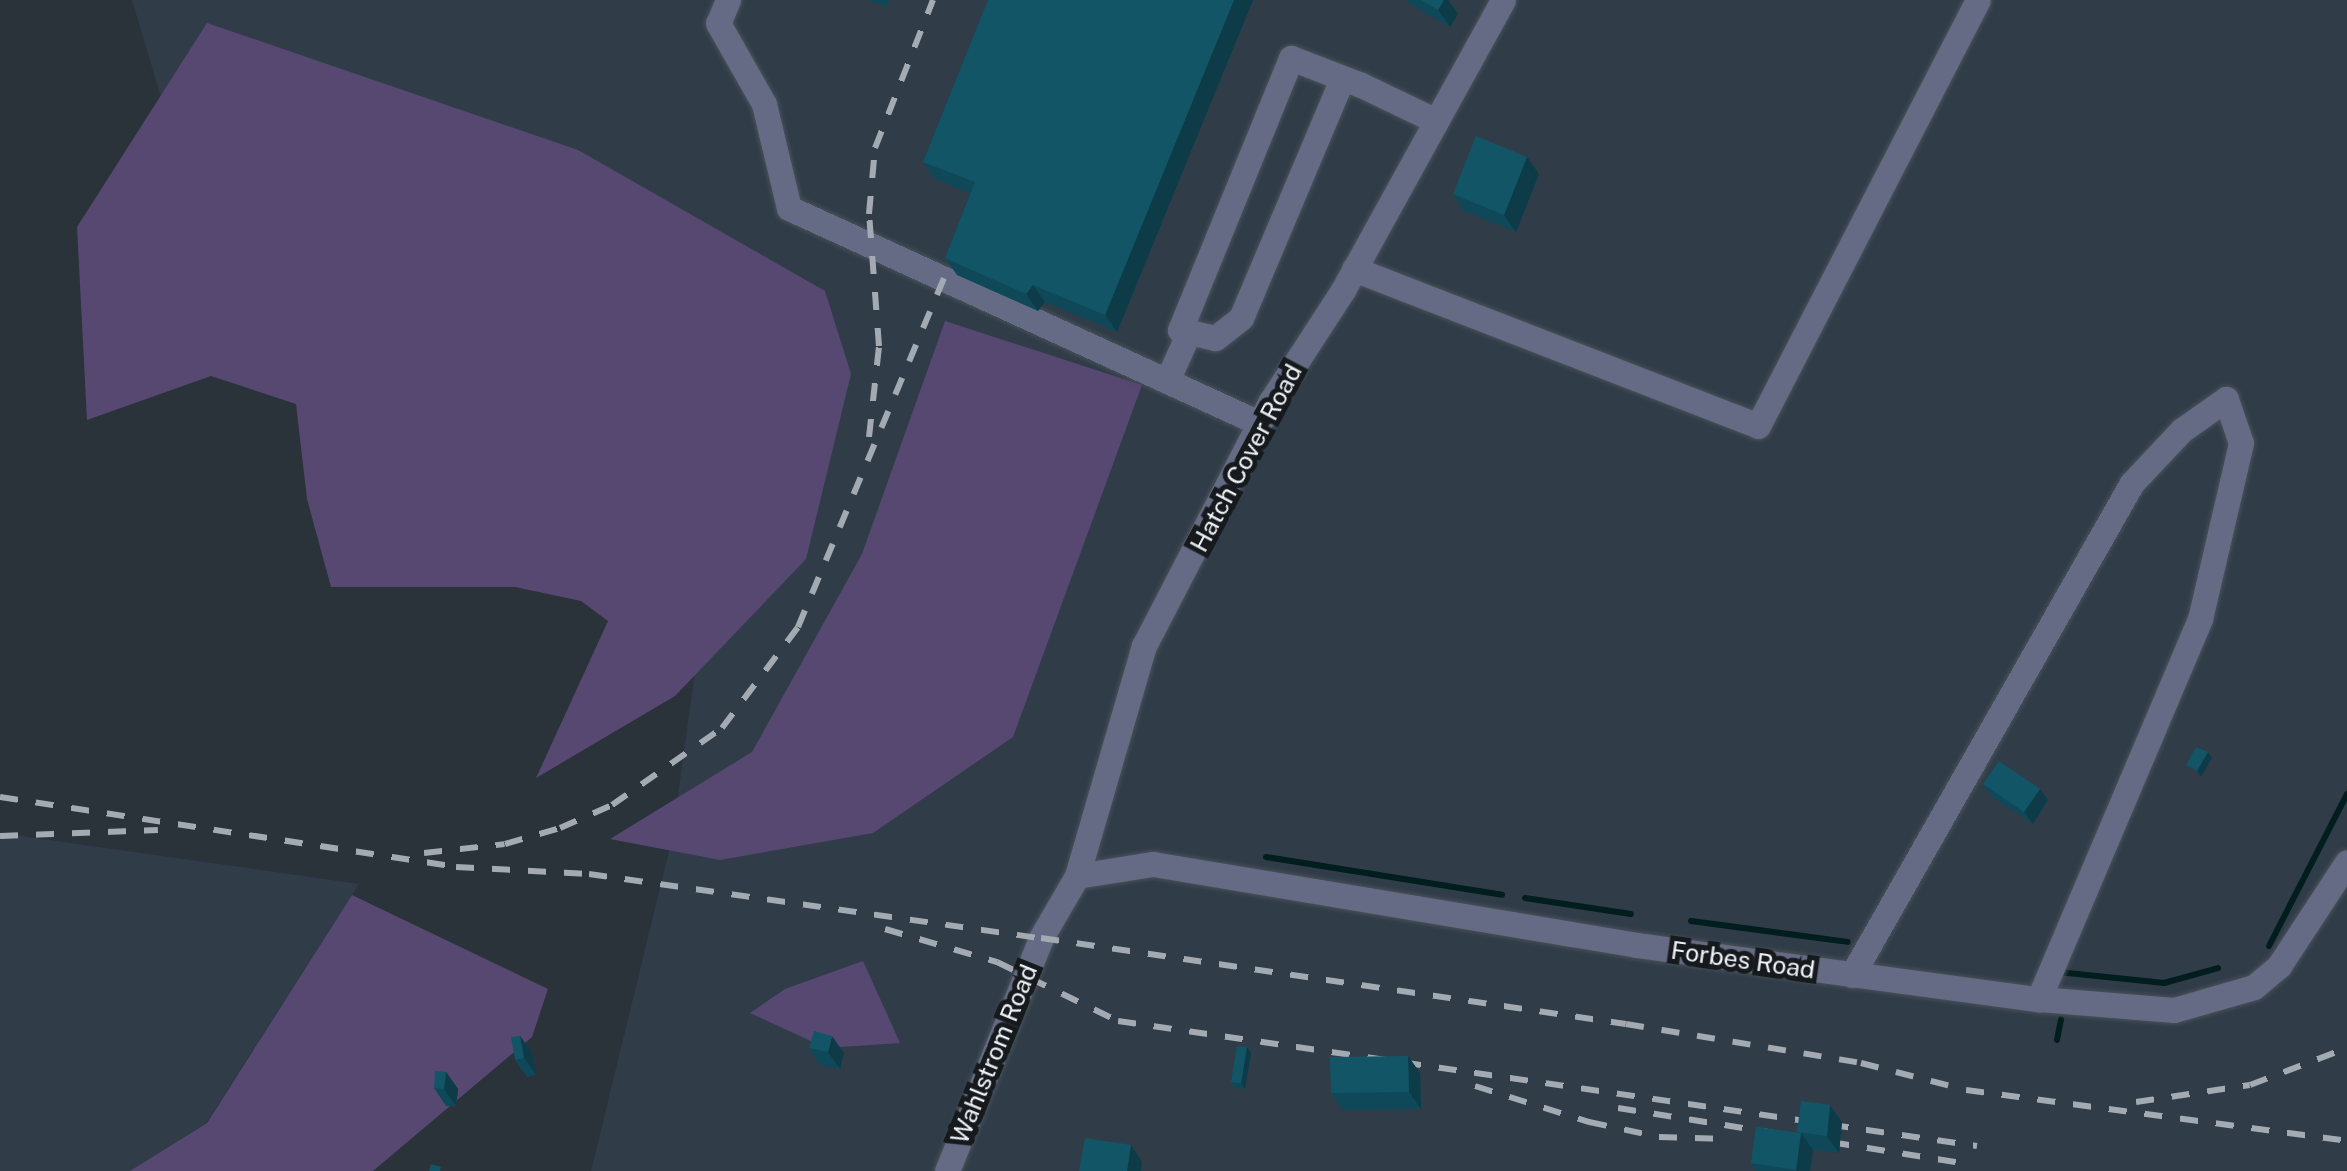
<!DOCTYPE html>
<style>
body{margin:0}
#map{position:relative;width:2347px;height:1171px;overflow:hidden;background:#2a323a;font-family:"Public Sans",sans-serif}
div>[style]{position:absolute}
.built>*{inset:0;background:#303d49}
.green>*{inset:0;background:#574872}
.stream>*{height:6px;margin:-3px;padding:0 3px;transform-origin:3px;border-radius:3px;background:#011d1d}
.roads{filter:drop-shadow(0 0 2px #495158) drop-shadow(0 0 2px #495158)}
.minor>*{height:25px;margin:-12.5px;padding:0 12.5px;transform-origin:12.5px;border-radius:12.5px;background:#656b84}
.rail>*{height:6px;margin-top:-3px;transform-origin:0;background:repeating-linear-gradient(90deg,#a4aab1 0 18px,transparent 0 36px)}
.wall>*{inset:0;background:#0f4959}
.shaded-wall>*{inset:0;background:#0d3c48}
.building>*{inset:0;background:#125567}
span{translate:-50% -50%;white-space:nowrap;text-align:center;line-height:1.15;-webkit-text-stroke:10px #161a1d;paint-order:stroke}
.street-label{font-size:25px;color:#eef3f8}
</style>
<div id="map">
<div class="built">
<div style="clip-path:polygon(132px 0,2347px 0,2347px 1171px,591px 1171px,672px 839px,727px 437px,164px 107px)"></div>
<div style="clip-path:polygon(0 833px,359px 884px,206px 1123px,132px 1171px,0 1171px)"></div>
</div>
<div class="green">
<div style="clip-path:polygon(207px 23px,578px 150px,825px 291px,851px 374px,806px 559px,675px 696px,536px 778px,608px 621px,581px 601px,515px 587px,331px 587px,307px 499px,296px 404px,211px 376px,87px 420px,77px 227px)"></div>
<div style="clip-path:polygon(945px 321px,1142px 385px,1013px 737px,873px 833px,720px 860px,610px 839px,752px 752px,862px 554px)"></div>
<div style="clip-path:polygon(352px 895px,548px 989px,532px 1037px,373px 1171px,130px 1171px,207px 1123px)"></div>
<div style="clip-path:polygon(863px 961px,900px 1043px,826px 1048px,750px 1013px,785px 989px)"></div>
</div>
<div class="stream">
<div style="left:1266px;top:857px;width:239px;rotate:9.1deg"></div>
<div style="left:1525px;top:898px;width:107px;rotate:8.6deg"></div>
<div style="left:1691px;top:921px;width:158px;rotate:7.6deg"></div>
<div style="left:2269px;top:946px;width:171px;rotate:-62.8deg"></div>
<div style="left:2058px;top:972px;width:107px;rotate:5.9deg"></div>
<div style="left:2164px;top:983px;width:56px;rotate:-15.5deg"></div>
<div style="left:2057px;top:1040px;width:21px;rotate:-79deg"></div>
</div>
<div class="roads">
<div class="minor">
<div style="left:728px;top:0;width:25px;rotate:113deg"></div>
<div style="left:718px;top:23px;width:93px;rotate:60.4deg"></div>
<div style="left:764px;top:104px;width:107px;rotate:76.5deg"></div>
<div style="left:789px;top:208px;width:517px;rotate:24.58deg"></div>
<div style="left:1342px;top:79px;width:259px;rotate:112.9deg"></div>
<div style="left:1241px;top:318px;width:33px;rotate:142deg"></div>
<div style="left:1215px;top:338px;width:36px;rotate:-167deg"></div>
<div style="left:1180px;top:330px;width:294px;rotate:-67.8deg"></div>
<div style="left:1291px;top:58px;width:75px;rotate:21.1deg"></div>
<div style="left:1361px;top:85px;width:83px;rotate:25.6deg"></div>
<div style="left:1354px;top:269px;width:433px;rotate:21.2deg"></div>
<div style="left:1758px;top:426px;width:479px;rotate:-62.7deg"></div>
<div style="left:1167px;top:381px;width:51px;rotate:-65.9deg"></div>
<div style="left:1077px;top:876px;width:77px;rotate:-9deg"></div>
<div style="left:1153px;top:864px;width:491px;rotate:9.5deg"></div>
<div style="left:1637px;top:945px;width:406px;rotate:7.7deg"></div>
<div style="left:2039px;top:999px;width:135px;rotate:4.7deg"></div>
<div style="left:2174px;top:1010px;width:83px;rotate:-16deg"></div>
<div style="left:2254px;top:987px;width:33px;rotate:-40deg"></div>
<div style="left:2279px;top:966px;width:124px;rotate:-56.8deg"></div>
<div style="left:1852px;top:975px;width:566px;rotate:-60.36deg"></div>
<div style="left:2132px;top:483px;width:73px;rotate:-46.7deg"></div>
<div style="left:2182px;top:430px;width:54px;rotate:-35.2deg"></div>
<div style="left:2226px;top:399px;width:46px;rotate:71.2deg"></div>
<div style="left:2241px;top:443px;width:181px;rotate:103.1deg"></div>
<div style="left:2200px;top:619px;width:413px;rotate:113deg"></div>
<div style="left:947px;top:1171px;width:251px;rotate:-68deg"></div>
<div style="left:1041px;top:938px;width:72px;rotate:-59.9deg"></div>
<div style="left:1077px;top:876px;width:240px;rotate:-73.8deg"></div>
<div style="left:1144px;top:646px;width:276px;rotate:-62.6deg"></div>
<div style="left:1271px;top:401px;width:132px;rotate:-57deg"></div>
<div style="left:1343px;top:290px;width:331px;rotate:-61.1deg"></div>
</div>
</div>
<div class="rail">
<div style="left:869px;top:437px;width:92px;rotate:-83.7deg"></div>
<div style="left:879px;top:346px;width:132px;rotate:-94.3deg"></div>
<div style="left:869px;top:214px;width:66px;rotate:-84.8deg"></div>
<div style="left:875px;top:148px;width:159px;rotate:-68.6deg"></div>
<div style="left:0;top:797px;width:461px;rotate:8.7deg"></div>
<div style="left:456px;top:867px;width:133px;rotate:3deg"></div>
<div style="left:589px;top:874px;width:457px;rotate:8.1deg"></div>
<div style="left:1041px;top:938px;width:591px;rotate:8.36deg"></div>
<div style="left:1626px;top:1024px;width:238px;rotate:9.4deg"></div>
<div style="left:1861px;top:1063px;width:108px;rotate:14.4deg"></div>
<div style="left:1966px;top:1090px;width:384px;rotate:7.6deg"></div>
<div style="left:0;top:836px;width:158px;rotate:-2.2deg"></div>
<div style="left:424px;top:853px;width:81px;rotate:-6.3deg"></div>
<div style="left:505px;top:844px;width:57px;rotate:-16.2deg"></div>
<div style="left:560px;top:828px;width:57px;rotate:-23.9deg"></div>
<div style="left:612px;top:805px;width:134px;rotate:-35deg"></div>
<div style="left:722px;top:728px;width:126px;rotate:-53deg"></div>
<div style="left:798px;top:627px;width:417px;rotate:-67.3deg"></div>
<div style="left:885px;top:929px;width:117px;rotate:16.4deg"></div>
<div style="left:997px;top:962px;width:135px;rotate:26deg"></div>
<div style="left:1118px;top:1021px;width:868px;rotate:8.28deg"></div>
<div style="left:1475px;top:1086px;width:120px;rotate:17.5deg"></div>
<div style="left:1589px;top:1122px;width:72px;rotate:12.1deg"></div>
<div style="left:1659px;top:1137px;width:69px;rotate:1.7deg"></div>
<div style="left:2136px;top:1102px;width:115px;rotate:-8.5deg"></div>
<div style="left:2250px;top:1085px;width:104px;rotate:-20.9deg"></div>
<div style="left:1618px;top:1108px;width:354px;rotate:9.1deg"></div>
</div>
<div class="wall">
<div style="clip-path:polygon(869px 0,889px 0,886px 7px)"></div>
<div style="clip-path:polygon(988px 0,1253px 0,1117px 332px,1045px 302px,1038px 311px,957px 275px,945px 258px,970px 193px,935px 179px,923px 162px)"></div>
<div style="clip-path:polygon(1407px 0,1448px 0,1458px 14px,1450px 27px,1410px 4px)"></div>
<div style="clip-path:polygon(1527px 157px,1539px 174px,1516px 232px,1464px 211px,1453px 194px)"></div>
<div style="clip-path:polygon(1983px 784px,2048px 800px,2033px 824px,1991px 796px)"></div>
<div style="clip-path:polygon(520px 1036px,532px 1053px,536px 1075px,527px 1077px,515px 1060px)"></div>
<div style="clip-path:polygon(1247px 1047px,1251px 1053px,1245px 1089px,1235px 1088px,1231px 1082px)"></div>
<div style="clip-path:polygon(809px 1048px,844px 1053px,840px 1069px,821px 1065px)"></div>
<div style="clip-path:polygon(1408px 1056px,1420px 1073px,1421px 1109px,1343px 1110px,1331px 1093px)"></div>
<div style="clip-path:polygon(446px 1072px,458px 1089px,456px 1106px,446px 1106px,434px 1088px)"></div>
<div style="clip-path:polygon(1842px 1122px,1839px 1153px,1812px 1149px,1810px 1171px,1811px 1171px,1756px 1171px,1751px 1163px,1797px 1132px)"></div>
</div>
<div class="shaded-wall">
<div style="clip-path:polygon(1234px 0,1253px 0,1117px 332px,1105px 315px)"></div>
<div style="clip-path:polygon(1444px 0,1448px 0,1458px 14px,1450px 27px,1438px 10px)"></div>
<div style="clip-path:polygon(1527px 157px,1539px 174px,1516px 232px,1504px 215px)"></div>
<div style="clip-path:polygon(1033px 285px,1045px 302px,1038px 311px,1026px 294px)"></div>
<div style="clip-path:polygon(2208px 752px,2212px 758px,2201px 777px,2197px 771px)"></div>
<div style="clip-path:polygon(2040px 789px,2048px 800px,2033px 824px,2024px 812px)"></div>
<div style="clip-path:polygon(520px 1036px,532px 1053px,536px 1075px,524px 1058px)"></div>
<div style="clip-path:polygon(832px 1036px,844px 1053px,840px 1069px,828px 1052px)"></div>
<div style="clip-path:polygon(1247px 1047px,1251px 1053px,1245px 1089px,1241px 1083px)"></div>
<div style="clip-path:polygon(1408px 1056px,1420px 1073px,1421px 1109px,1409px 1092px)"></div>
<div style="clip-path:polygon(446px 1072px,458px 1089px,456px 1106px,444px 1089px)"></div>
<div style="clip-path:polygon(1830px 1105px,1842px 1122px,1839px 1153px,1827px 1136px)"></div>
<div style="clip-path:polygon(1801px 1133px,1813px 1150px,1810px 1171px,1797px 1171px,1796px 1170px)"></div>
<div style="clip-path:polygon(1131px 1145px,1142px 1162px,1141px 1171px,1127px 1171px)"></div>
</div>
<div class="building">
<div style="clip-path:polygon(988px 0,1234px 0,1105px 315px,1033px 285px,1026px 294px,945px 258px,975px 182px,923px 162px)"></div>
<div style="clip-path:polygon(1421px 0,1444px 0,1438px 10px)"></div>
<div style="clip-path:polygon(1476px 136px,1527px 157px,1504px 215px,1453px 194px)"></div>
<div style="clip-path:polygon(2196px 747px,2208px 752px,2197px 771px,2186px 765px)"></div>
<div style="clip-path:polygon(1999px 761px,2040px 789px,2024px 812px,1983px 784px)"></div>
<div style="clip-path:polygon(814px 1031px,832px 1036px,828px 1052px,809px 1048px)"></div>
<div style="clip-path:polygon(520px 1036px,524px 1058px,515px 1060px,511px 1037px)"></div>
<div style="clip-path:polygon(1237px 1046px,1247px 1047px,1241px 1083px,1231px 1082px)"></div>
<div style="clip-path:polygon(1408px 1056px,1409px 1092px,1331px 1093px,1330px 1057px)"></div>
<div style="clip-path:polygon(435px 1071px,446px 1072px,444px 1089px,434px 1088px)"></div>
<div style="clip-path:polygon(1801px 1101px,1830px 1105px,1827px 1136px,1797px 1132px)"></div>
<div style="clip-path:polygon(1756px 1127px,1801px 1133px,1796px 1170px,1751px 1163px)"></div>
<div style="clip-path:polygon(1085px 1138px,1131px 1145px,1127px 1171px,1079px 1171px)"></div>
<div style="clip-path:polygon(431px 1164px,441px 1167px,440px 1171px,429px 1171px)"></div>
</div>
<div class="street-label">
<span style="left:1246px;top:458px;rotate:-62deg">Hatch Cover Road</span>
<span style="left:1743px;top:960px;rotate:8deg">Forbes Road</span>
<span style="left:994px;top:1054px;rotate:-68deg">Wahlstrom Road</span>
</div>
</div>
